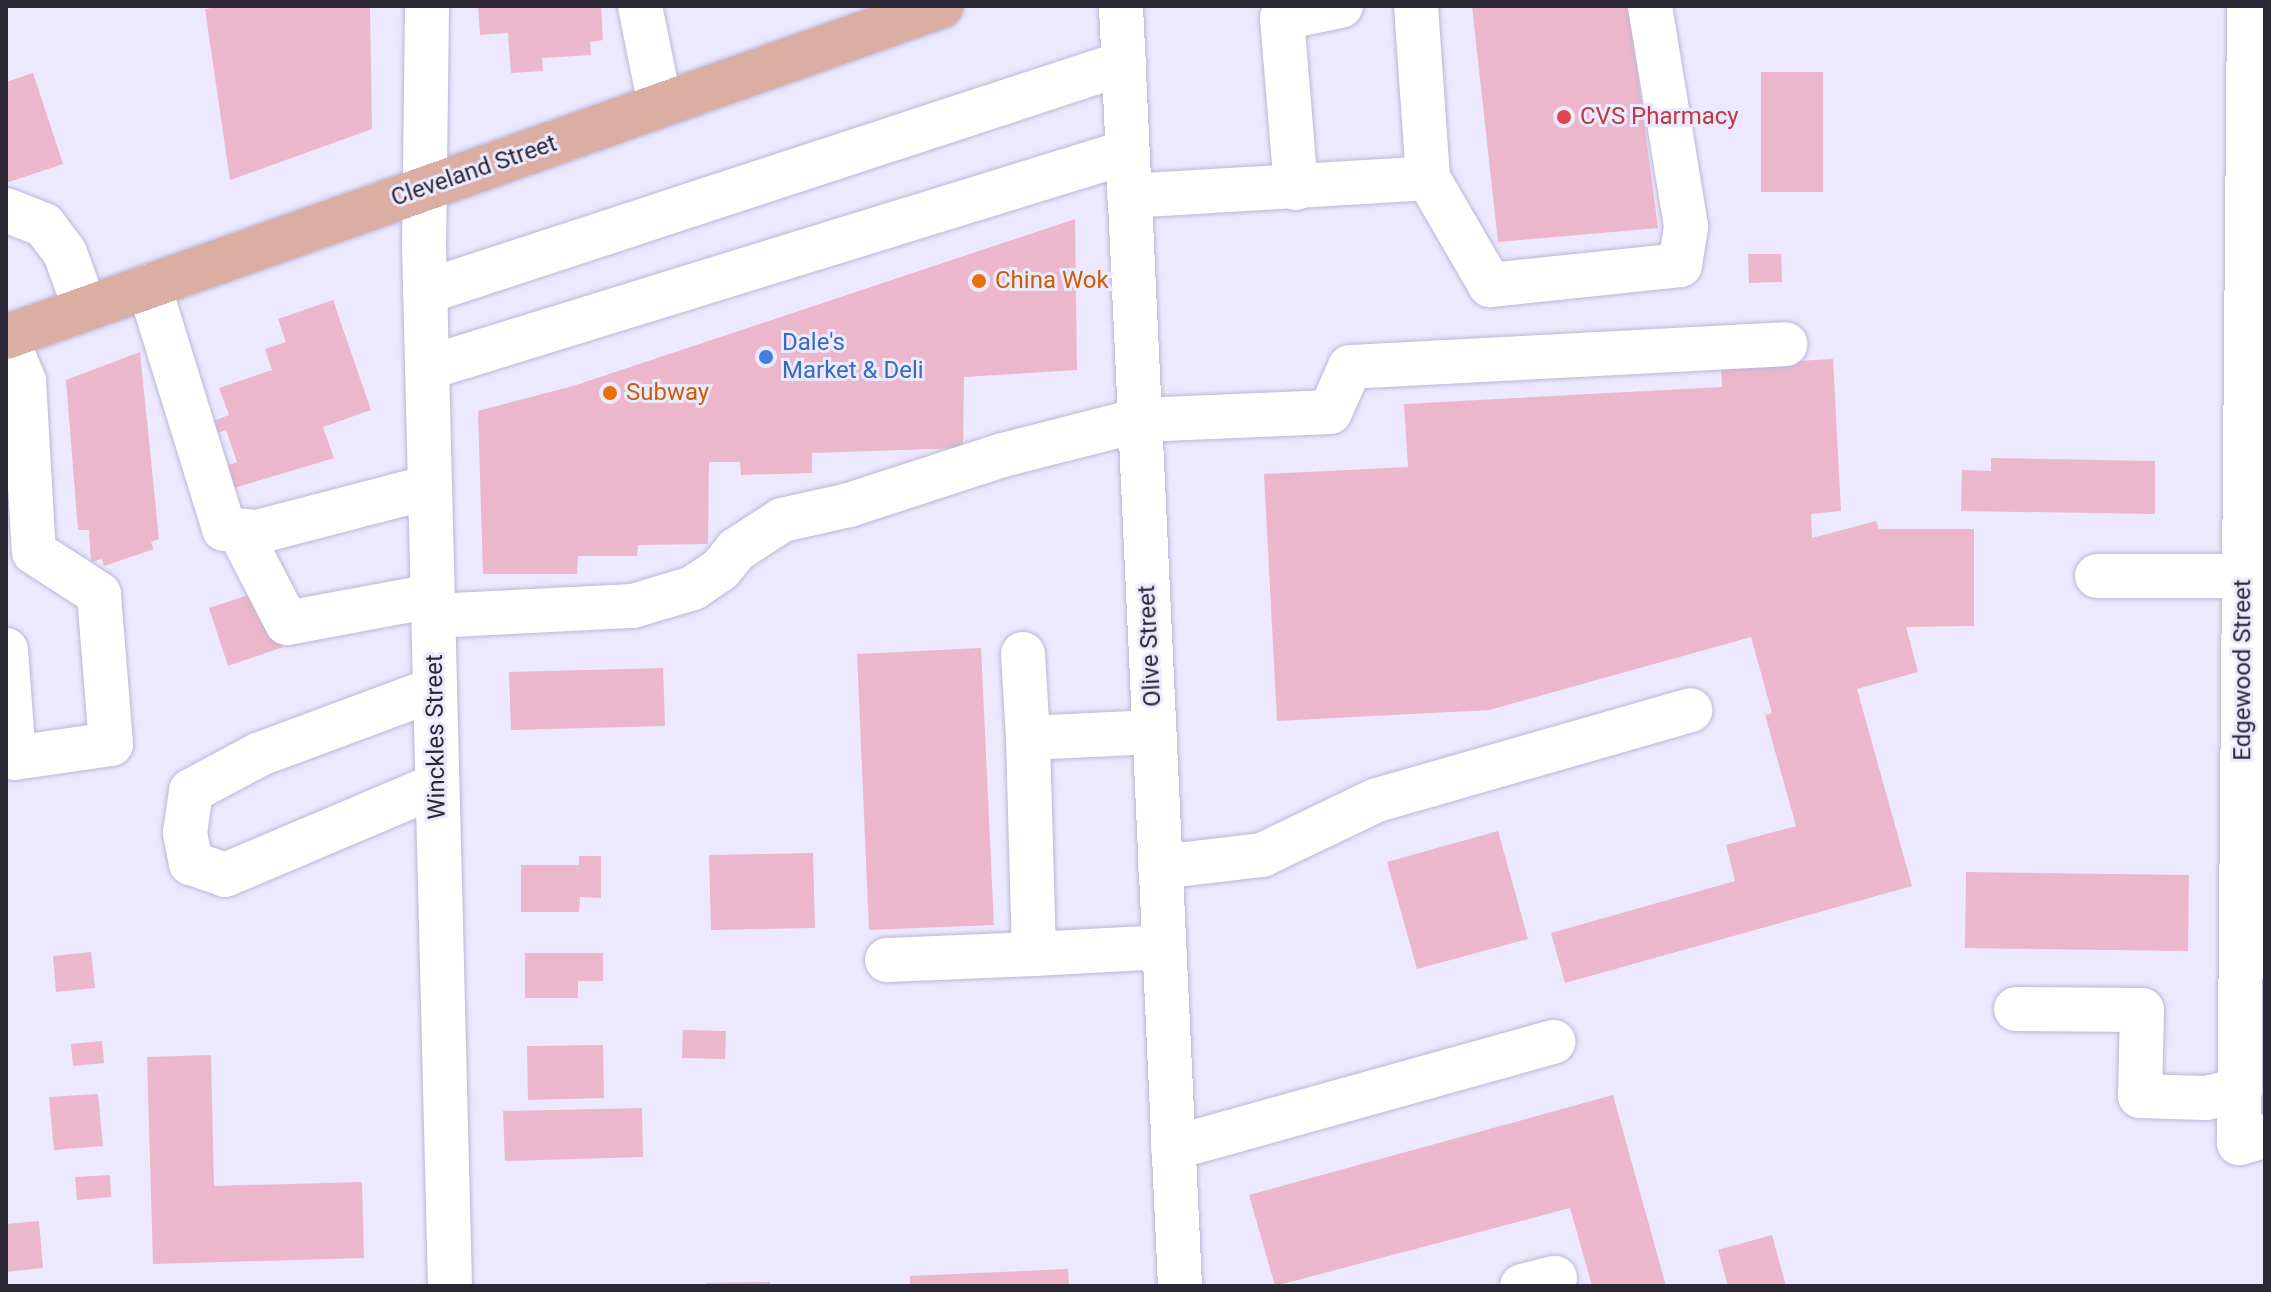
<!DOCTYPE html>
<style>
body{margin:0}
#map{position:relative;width:2271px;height:1292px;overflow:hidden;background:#ece9fe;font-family:Roboto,sans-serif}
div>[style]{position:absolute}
.building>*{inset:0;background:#ecb7ca}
.roads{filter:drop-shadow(0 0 2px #bbb6d7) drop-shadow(0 0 2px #bbb6d7)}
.minor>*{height:44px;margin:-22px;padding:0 22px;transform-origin:22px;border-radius:22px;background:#fff}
.major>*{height:44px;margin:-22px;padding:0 22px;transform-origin:22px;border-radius:22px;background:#dbaea3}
.dots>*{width:22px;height:22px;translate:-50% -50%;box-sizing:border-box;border:4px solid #ece9fe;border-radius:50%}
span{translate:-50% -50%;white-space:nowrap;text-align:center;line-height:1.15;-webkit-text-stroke:6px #ece9fe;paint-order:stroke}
.health-label{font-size:24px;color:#be3a42}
.left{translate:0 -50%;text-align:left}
.street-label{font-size:24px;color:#2a2835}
.food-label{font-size:24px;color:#c56008}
.shop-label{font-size:24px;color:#366cbe}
.frame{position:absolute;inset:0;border:8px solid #2a2835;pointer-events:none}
</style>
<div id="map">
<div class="building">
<div style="clip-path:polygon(225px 6px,370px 6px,372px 129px,230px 180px,205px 9px)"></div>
<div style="clip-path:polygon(478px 6px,601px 6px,603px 40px,590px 42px,591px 55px,542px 58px,543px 71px,511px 73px,508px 33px,480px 35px)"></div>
<div style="clip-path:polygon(1472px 6px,1629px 6px,1658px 228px,1498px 242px)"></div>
<div style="clip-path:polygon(1761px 72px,1823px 72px,1823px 192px,1761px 192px)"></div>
<div style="clip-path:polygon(33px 73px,63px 164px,6px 183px,6px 82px)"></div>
<div style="clip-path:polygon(1075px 219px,1077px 370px,964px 377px,963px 448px,812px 453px,812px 473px,741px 475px,740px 462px,709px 462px,708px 544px,638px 545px,637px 556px,578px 556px,577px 574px,483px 574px,478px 411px,573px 386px)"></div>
<div style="clip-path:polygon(1748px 254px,1781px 254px,1782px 282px,1749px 283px)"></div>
<div style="clip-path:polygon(333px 300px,371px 410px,323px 427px,334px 458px,231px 489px,224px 467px,237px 462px,226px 430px,209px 436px,205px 424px,229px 415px,219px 388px,272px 370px,265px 349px,286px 342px,278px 319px)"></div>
<div style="clip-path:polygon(140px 352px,159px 539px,151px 542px,154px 549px,104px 566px,102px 559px,91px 562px,89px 530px,78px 530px,66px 380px)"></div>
<div style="clip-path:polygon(1833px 359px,1841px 511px,1811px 514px,1812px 538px,1876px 521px,1879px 529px,1974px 529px,1974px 626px,1906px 627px,1918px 672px,1857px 689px,1912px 886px,1565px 983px,1551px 933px,1735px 881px,1726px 845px,1796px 826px,1765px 715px,1772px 713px,1751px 637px,1489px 710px,1277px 721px,1264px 474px,1408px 467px,1404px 404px,1722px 387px,1721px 365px)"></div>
<div style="clip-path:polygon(1991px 458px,2155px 461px,2155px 514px,1961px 511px,1962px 470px,1991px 471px)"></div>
<div style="clip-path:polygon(264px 590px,283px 647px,228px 666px,209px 608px)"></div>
<div style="clip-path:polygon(981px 648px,994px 925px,869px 930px,857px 654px)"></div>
<div style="clip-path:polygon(663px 668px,665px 726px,511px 730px,509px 672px)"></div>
<div style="clip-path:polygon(1498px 831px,1528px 939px,1417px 969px,1387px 862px)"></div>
<div style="clip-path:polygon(813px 853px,815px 928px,711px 930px,709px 855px)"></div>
<div style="clip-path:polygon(579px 856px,601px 856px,601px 898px,580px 897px,579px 912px,521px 912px,521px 865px,579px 865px)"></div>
<div style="clip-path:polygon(1966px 872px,2189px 875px,2188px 951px,1965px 948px)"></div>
<div style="clip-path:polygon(91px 952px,95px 988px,56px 992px,53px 956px)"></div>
<div style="clip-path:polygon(525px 953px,603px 953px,603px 981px,578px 981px,578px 998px,525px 998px)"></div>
<div style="clip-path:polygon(683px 1030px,726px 1031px,725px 1059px,682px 1058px)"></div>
<div style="clip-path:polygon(102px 1041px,104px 1063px,73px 1066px,71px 1044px)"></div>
<div style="clip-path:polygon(603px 1045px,604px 1098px,528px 1100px,527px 1046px)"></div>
<div style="clip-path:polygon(211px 1055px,214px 1186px,362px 1182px,364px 1258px,153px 1264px,147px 1057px)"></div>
<div style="clip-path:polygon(98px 1094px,103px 1146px,54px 1150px,49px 1097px)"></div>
<div style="clip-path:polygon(1613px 1095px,1666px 1286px,1592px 1286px,1570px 1208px,1275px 1286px,1249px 1195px)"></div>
<div style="clip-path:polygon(642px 1108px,643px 1157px,505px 1161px,503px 1111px)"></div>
<div style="clip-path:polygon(110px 1175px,111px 1197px,77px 1200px,75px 1177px)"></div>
<div style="clip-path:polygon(39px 1221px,43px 1268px,6px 1272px,6px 1224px)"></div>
<div style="clip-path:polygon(1772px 1235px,1786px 1286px,1728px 1286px,1718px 1250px)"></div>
<div style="clip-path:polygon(1068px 1269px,1069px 1286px,910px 1286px,910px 1276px)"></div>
<div style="clip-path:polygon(770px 1282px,770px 1286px,706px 1286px,706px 1283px)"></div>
</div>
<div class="roads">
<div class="minor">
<div style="left:427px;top:6px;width:239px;rotate:90.7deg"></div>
<div style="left:424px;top:245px;width:1041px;rotate:88.57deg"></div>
<div style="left:640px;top:6px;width:101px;rotate:78.6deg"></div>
<div style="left:1121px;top:6px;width:1281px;rotate:87.36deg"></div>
<div style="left:1416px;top:6px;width:172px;rotate:86deg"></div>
<div style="left:1428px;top:178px;width:124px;rotate:59.9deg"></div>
<div style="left:1490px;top:285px;width:191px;rotate:-6deg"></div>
<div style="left:1680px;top:265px;width:39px;rotate:-81deg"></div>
<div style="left:1686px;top:226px;width:223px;rotate:-99.3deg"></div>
<div style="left:2249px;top:6px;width:1137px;rotate:90.5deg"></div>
<div style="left:2239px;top:1143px;width:27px;rotate:-15deg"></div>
<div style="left:1296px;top:188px;width:171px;rotate:-94.7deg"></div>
<div style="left:1282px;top:18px;width:60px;rotate:-11.5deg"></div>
<div style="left:1129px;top:196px;width:300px;rotate:-3.4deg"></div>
<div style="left:6px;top:210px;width:41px;rotate:21.5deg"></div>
<div style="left:44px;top:225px;width:35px;rotate:53deg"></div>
<div style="left:65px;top:253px;width:59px;rotate:70deg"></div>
<div style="left:149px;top:286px;width:254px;rotate:72.8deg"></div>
<div style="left:224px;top:529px;width:33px;rotate:5deg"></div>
<div style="left:257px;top:532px;width:179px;rotate:-14.6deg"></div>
<div style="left:425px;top:292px;width:736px;rotate:-18.14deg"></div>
<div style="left:6px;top:337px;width:48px;rotate:67.8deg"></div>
<div style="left:24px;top:381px;width:171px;rotate:86.7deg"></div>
<div style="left:427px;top:368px;width:733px;rotate:-17.15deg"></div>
<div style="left:241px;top:534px;width:100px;rotate:62.7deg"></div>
<div style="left:287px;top:623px;width:147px;rotate:-10.5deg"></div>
<div style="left:2097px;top:576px;width:147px"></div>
<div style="left:433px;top:616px;width:200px;rotate:-2.9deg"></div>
<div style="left:633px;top:606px;width:63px;rotate:-16.7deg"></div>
<div style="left:693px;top:588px;width:32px;rotate:-34deg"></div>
<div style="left:720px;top:570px;width:26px;rotate:-51deg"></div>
<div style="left:736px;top:550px;width:55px;rotate:-33.1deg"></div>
<div style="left:782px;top:520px;width:69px;rotate:-12.6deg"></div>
<div style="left:849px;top:505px;width:162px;rotate:-18deg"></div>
<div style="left:1003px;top:455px;width:141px;rotate:-14.3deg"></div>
<div style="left:1140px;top:420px;width:190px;rotate:-2.4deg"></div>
<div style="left:1330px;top:412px;width:49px;rotate:-66deg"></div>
<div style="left:1350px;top:367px;width:436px;rotate:-3deg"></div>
<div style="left:6px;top:650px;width:108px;rotate:85.8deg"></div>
<div style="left:14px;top:758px;width:98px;rotate:-8.2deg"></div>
<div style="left:111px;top:744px;width:150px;rotate:-94.6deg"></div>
<div style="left:99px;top:594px;width:77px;rotate:-147.1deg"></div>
<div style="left:1023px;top:654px;width:84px;rotate:86.6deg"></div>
<div style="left:1028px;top:738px;width:126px;rotate:-2.7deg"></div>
<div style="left:435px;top:689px;width:189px;rotate:159.6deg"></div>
<div style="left:258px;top:755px;width:76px;rotate:151.8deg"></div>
<div style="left:191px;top:791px;width:42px;rotate:98.1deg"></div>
<div style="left:185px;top:833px;width:31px;rotate:79deg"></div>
<div style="left:191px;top:863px;width:36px;rotate:19deg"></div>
<div style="left:225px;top:875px;width:230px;rotate:-23deg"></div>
<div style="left:1160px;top:867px;width:103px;rotate:-6.7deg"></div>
<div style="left:1262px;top:855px;width:127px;rotate:-25.6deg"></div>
<div style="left:1377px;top:800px;width:326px;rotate:-16deg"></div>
<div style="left:1034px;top:954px;width:130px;rotate:-3.1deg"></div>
<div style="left:887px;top:960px;width:147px;rotate:-2.3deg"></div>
<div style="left:1034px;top:954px;width:216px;rotate:-91.6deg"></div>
<div style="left:2016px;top:1009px;width:126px;rotate:0.5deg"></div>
<div style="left:2142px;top:1010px;width:86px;rotate:91.3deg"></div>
<div style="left:2140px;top:1096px;width:66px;rotate:1.7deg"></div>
<div style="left:2206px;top:1098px;width:35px;rotate:-13deg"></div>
<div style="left:1173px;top:1148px;width:395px;rotate:-15.6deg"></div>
<div style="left:1522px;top:1286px;width:34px;rotate:-14deg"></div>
</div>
<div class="major">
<div style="left:6px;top:337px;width:992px;rotate:-19.49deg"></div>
</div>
</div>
<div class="dots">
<div style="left:1564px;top:117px;background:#e0444e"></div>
<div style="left:979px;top:281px;background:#e8710a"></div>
<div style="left:766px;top:357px;background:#3f7fe0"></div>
<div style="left:610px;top:393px;background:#e8710a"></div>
</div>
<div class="health-label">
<span class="left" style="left:1580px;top:117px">CVS Pharmacy</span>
</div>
<div class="street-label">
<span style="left:474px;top:171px;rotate:-19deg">Cleveland Street</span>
<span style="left:1150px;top:646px;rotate:-93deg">Olive Street</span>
<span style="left:2243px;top:670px;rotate:-90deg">Edgewood Street</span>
<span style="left:436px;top:737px;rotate:-91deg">Winckles Street</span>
</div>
<div class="food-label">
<span class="left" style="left:995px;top:281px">China Wok</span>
<span class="left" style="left:626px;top:393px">Subway</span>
</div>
<div class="shop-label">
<span class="left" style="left:782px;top:357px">Dale's<br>Market &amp; Deli</span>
</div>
<div class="frame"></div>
</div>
